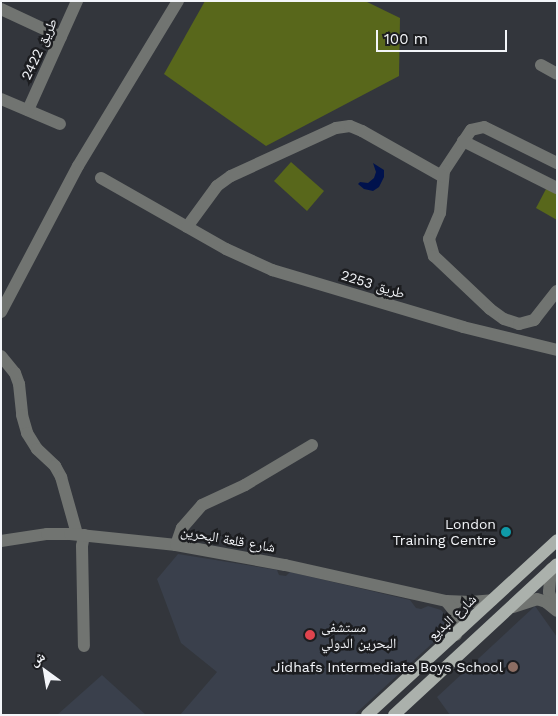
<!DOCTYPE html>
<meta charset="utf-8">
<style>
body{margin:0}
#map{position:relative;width:558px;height:716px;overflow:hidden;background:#33363c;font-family:"Work Sans","Noto Naskh Arabic",sans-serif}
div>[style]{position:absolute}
.built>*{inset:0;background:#3a404c}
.green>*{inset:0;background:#58671b}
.water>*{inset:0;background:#00124d}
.minor>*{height:12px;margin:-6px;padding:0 6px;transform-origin:6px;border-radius:6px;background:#717471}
.major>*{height:12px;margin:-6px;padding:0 6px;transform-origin:6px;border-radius:6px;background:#abb1ac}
.dots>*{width:14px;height:14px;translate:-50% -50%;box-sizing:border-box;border:2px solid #1c1d20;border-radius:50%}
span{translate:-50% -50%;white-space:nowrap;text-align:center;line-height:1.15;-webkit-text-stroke:5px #1c1d20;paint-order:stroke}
.street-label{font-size:14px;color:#f3f5f9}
.poi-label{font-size:14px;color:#f3f5f9}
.right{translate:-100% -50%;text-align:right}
.left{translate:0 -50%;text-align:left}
.frame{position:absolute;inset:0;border:2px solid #f3f5f9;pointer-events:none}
.north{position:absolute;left:20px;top:646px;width:50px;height:50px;-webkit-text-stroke:4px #1c1d20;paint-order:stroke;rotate:328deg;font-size:14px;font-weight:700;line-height:20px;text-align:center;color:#f3f5f9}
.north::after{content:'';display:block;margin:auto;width:18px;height:22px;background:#f3f5f9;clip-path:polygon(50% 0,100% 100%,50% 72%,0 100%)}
.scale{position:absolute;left:376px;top:30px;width:131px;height:22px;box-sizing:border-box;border:2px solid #f3f5f9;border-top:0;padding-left:6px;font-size:15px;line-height:18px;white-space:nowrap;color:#f3f5f9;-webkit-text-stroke:4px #1c1d20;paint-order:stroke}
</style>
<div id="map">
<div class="built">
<div style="clip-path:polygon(178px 554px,277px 570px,279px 575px,286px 576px,290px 572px,410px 600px,416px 608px,421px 609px,428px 606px,441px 610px,451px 622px,449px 628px,354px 715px,180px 715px,217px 672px,181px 643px,157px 579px)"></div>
<div style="clip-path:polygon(535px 606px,557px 637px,557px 715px,450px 715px,437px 697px)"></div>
<div style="clip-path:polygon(102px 675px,146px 715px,57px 715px)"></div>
</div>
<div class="green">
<div style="clip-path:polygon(205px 1px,365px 1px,400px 18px,399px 76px,266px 146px,164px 74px)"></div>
<div style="clip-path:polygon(291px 162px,324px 191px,307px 211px,274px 181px)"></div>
<div style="clip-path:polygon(546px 189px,557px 194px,557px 220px,536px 208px)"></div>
</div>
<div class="water">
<div style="clip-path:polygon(373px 163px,384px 170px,384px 177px,379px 187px,373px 191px,364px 189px,358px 184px,360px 182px,368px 183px,374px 178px,376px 172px)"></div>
</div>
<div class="minor">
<div style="left:1px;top:9px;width:66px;rotate:25deg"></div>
<div style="left:541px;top:65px;width:18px;rotate:29deg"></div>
<div style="left:1px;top:99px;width:64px;rotate:23deg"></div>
<div style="left:28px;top:110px;width:120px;rotate:-65.8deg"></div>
<div style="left:463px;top:141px;width:105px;rotate:26.6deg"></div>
<div style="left:557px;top:163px;width:81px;rotate:-153.7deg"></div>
<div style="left:484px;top:127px;width:13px;rotate:167deg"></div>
<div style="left:471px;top:130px;width:49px;rotate:123.4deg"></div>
<div style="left:444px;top:171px;width:42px;rotate:95.4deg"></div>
<div style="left:440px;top:213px;width:28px;rotate:113deg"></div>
<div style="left:429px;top:239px;width:18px;rotate:74deg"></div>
<div style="left:434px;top:256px;width:77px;rotate:43.4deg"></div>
<div style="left:490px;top:309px;width:17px;rotate:36deg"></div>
<div style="left:504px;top:319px;width:16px;rotate:18deg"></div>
<div style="left:519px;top:324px;width:16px;rotate:-15deg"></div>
<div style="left:534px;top:320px;width:37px;rotate:-52deg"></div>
<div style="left:101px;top:178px;width:144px;rotate:29.6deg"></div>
<div style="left:226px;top:249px;width:51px;rotate:24.5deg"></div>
<div style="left:272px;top:270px;width:199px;rotate:16.6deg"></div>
<div style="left:463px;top:327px;width:97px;rotate:13.7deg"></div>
<div style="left:187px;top:227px;width:51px;rotate:-53.8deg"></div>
<div style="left:217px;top:186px;width:17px;rotate:-36deg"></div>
<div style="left:231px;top:176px;width:115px;rotate:-24.6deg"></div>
<div style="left:336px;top:128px;width:14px;rotate:-8deg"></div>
<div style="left:350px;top:126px;width:13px;rotate:23deg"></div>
<div style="left:362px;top:131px;width:92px;rotate:29.4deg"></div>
<div style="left:1px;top:312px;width:165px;rotate:-62.2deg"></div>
<div style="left:78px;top:166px;width:193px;rotate:-58.8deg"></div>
<div style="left:1px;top:356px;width:22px;rotate:51deg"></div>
<div style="left:15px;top:373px;width:12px;rotate:70deg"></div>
<div style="left:19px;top:384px;width:31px;rotate:84deg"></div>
<div style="left:22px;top:415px;width:19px;rotate:74deg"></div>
<div style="left:27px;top:433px;width:19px;rotate:58deg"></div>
<div style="left:37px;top:449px;width:25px;rotate:43deg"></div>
<div style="left:55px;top:466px;width:13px;rotate:61deg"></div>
<div style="left:61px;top:477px;width:59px;rotate:74.3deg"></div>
<div style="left:84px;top:535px;width:11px;rotate:100deg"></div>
<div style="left:82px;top:546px;width:100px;rotate:88.9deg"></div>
<div style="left:1px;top:541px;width:47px;rotate:-8.7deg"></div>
<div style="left:47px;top:534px;width:23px"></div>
<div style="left:70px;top:534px;width:107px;rotate:5.9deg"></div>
<div style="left:176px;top:545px;width:111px;rotate:10.4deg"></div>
<div style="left:285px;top:565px;width:165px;rotate:12.6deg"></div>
<div style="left:446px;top:601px;width:25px;rotate:2deg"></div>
<div style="left:471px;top:602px;width:21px;rotate:-5deg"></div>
<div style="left:176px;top:545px;width:18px;rotate:-71deg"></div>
<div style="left:182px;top:528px;width:30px;rotate:-49deg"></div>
<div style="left:202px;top:505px;width:47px;rotate:-24.9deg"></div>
<div style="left:245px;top:485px;width:78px;rotate:-30.8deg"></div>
<div style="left:551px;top:569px;width:23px;rotate:95deg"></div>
<div style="left:549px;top:592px;width:16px;rotate:72deg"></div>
<div style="left:446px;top:601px;width:17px;rotate:50deg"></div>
<div style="left:457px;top:614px;width:8px;rotate:83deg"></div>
<div style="left:458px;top:622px;width:13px;rotate:99deg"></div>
<div style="left:513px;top:607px;width:25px;rotate:-18deg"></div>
<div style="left:537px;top:599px;width:9px;rotate:18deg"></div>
<div style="left:546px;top:602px;width:14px;rotate:39deg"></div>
</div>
<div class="major">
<div style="left:367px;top:715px;width:258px;rotate:-42.6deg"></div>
<div style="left:394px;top:715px;width:222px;rotate:-42.8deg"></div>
</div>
<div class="dots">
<div style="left:506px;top:532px;background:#0f9aa8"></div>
<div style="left:310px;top:635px;background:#e0444e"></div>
<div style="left:513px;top:667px;background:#8d6e63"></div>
</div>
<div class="street-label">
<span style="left:39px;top:49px;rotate:-65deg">طريق 2422</span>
<span style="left:373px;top:284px;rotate:17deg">طريق 2253</span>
<span style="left:228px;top:539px;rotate:10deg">شارع قلعة البحرين</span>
<span style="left:452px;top:617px;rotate:-43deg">شارع البديع</span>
</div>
<div class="poi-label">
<span class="right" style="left:496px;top:532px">London<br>Training Centre</span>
<span class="left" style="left:321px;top:635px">مستشفى<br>البحرين الدولي</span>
<span class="right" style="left:503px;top:667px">Jidhafs Intermediate Boys School</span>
</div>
<div class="frame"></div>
<div class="north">ش</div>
<div class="scale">100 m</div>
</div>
